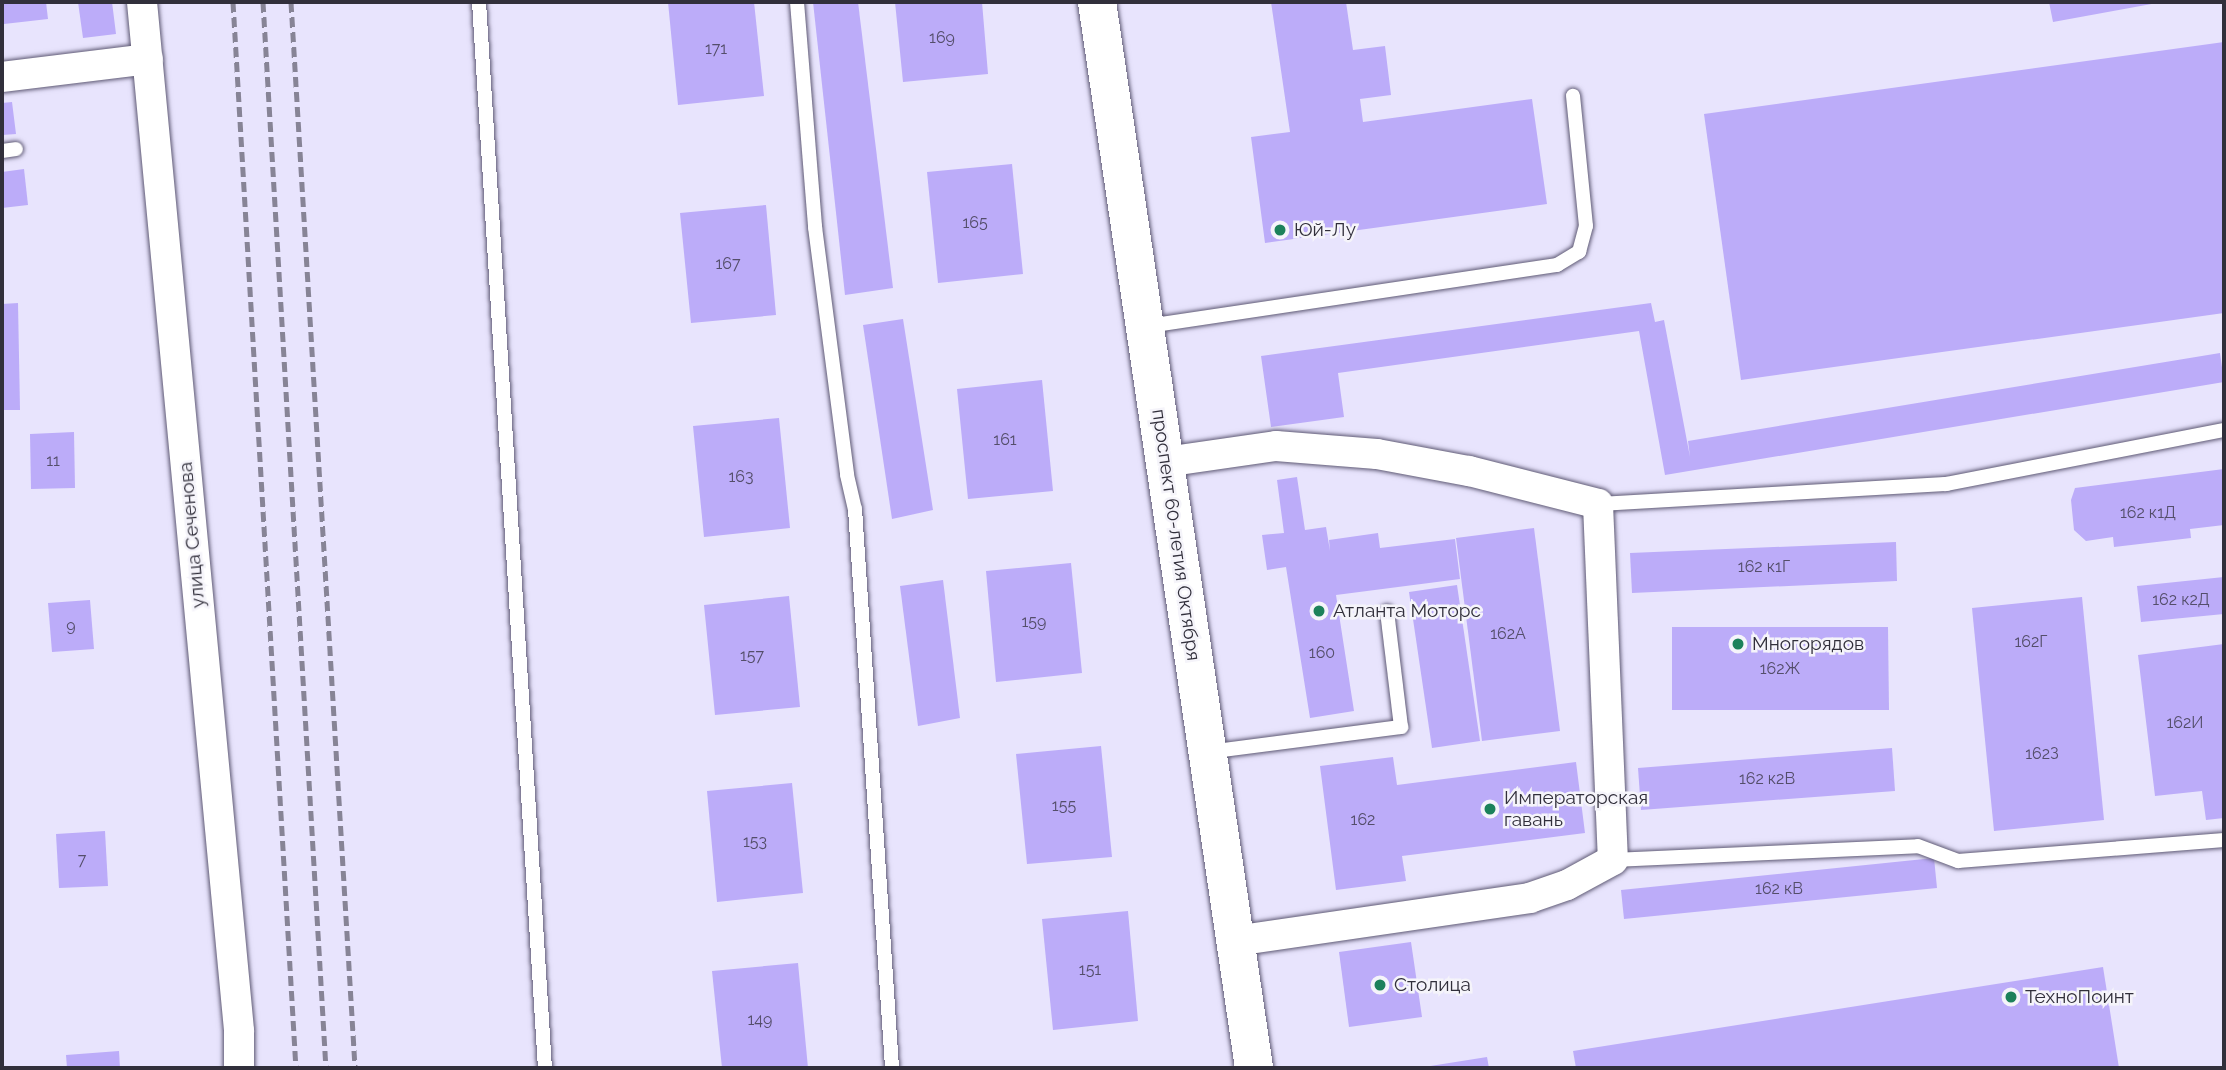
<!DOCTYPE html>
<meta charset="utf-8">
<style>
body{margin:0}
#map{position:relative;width:2226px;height:1070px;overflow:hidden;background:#e8e4fd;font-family:Raleway,sans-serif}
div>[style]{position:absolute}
.building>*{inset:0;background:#bcacf9}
.roads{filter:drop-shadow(0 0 2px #5f5a75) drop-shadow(0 0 2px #5f5a75)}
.lane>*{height:14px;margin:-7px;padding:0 7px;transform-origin:7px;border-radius:7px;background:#fff}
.street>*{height:30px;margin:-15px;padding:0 15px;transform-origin:15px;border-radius:15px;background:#fff}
.highway>*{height:38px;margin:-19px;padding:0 19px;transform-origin:19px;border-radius:19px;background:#fff}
.rail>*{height:5px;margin-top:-2.5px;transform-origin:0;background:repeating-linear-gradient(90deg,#878496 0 10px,transparent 0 15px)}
.dots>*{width:19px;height:19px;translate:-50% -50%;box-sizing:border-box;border:4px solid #f5f4fa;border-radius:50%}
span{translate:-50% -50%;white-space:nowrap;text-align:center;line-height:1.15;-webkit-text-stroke:5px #f5f4fa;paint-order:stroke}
.number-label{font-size:16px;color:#544e6a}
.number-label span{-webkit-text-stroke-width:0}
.poi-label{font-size:19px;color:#312f3b}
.left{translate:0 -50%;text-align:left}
.street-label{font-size:19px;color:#312f3b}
.frame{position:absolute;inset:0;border:4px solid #312f3b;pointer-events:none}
</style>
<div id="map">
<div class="building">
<div style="clip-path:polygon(2px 2px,46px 2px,48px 19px,4px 24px)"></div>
<div style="clip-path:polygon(78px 2px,112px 2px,116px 34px,83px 38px)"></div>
<div style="clip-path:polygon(668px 2px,754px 2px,764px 96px,678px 105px)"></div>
<div style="clip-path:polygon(813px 2px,858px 2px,893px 288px,845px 295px)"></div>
<div style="clip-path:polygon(895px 2px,982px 2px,988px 74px,903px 82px)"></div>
<div style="clip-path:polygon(1271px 2px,1346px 2px,1353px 50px,1385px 46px,1391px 95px,1360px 99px,1363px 122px,1532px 99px,1547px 204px,1265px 243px,1251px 137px,1290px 132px)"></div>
<div style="clip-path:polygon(2049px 2px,2157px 2px,2157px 3px,2053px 22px)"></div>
<div style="clip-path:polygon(2224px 42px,2224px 313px,1741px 380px,1704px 114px)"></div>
<div style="clip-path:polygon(12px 102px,16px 134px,2px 135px,2px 103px)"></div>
<div style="clip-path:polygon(1012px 164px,1023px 274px,938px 283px,927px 172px)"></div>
<div style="clip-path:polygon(24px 169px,28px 205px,2px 208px,2px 172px)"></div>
<div style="clip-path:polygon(766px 205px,776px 315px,691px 323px,680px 213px)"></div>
<div style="clip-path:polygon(18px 303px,20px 410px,2px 410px,2px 304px)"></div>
<div style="clip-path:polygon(1651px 303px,1655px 322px,1664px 320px,1690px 457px,1688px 441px,2220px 353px,2224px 382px,1665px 475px,1639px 331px,1338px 373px,1344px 417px,1271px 427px,1261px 356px)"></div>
<div style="clip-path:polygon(903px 319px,933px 510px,892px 519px,863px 325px)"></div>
<div style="clip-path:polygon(1042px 380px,1053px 491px,968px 499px,957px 389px)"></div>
<div style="clip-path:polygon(779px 418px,790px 528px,704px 537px,693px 426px)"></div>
<div style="clip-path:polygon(74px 432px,75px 488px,31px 489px,30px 434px)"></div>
<div style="clip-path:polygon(2224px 469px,2224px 525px,2190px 529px,2191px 538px,2114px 547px,2113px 537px,2086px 541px,2074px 530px,2071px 500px,2075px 488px)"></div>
<div style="clip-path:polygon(1297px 477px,1305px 530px,1326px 527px,1330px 551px,1329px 540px,1378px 533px,1380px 548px,1455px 539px,1460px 579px,1336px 595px,1354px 711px,1310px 718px,1286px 567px,1267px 570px,1262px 535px,1284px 533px,1277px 480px)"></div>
<div style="clip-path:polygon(1534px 528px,1560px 731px,1482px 741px,1456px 538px)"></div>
<div style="clip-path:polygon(1896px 542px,1897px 581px,1632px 593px,1630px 553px)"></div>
<div style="clip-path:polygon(1071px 563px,1082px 673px,996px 682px,986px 571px)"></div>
<div style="clip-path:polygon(2224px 577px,2224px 614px,2141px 622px,2137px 586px)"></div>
<div style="clip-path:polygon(943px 580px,960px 718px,918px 726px,900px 586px)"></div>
<div style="clip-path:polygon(1457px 585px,1480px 741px,1432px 748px,1409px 592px)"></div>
<div style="clip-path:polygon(789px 596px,800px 707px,715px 715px,704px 605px)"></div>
<div style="clip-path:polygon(2082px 597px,2104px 820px,1994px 831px,1972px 608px)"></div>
<div style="clip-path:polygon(90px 600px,94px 649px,52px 652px,48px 603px)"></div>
<div style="clip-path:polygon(1672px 627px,1888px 627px,1889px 710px,1672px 710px)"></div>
<div style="clip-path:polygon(2224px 644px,2224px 818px,2206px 820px,2202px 791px,2155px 796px,2138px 655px)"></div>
<div style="clip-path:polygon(1101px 746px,1112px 857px,1027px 864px,1016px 754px)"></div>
<div style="clip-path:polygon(1892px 748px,1895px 791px,1641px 810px,1638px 768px)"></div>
<div style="clip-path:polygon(1393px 757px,1397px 785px,1576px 762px,1585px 833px,1402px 856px,1406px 881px,1336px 890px,1320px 766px)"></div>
<div style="clip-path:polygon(792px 783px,803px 893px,717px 902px,707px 791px)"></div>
<div style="clip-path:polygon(105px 831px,108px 886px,59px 888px,56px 834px)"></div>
<div style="clip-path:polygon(1934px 858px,1937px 888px,1624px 919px,1621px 890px)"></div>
<div style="clip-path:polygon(1128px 911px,1138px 1021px,1053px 1030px,1042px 919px)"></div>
<div style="clip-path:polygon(1411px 942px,1422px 1017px,1349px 1027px,1339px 952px)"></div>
<div style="clip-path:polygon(798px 963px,808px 1068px,722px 1068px,712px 971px)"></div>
<div style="clip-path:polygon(2103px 967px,2119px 1068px,1576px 1068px,1573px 1051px)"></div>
<div style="clip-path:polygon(119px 1051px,120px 1068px,67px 1068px,66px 1055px)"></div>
<div style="clip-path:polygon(1487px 1057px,1489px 1068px,1424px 1068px,1424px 1067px)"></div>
</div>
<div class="roads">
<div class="lane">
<div style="left:479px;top:2px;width:1068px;rotate:86.46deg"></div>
<div style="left:797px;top:2px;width:226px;rotate:85.4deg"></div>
<div style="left:815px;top:227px;width:250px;rotate:82.6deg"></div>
<div style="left:847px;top:475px;width:35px;rotate:77deg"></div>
<div style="left:855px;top:509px;width:560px;rotate:86.21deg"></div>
<div style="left:2px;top:151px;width:14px;rotate:-8deg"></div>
<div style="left:1148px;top:326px;width:414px;rotate:-8.5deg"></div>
<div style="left:1557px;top:265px;width:26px;rotate:-31deg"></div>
<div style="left:1579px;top:252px;width:27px;rotate:-75deg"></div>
<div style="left:1586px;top:226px;width:131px;rotate:-95.7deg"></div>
<div style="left:1598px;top:504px;width:349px;rotate:-3.3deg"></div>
<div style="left:1946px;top:484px;width:283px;rotate:-11deg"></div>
<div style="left:1208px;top:752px;width:195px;rotate:-7.4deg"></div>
<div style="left:1401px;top:727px;width:116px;rotate:-96.9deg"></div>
<div style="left:1613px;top:860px;width:305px;rotate:-2.6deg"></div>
<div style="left:1918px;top:846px;width:43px;rotate:20.6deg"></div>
<div style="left:1958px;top:861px;width:267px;rotate:-4.5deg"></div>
</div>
<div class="street">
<div style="left:142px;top:2px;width:1034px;rotate:84.61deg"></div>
<div style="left:239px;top:1031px;width:37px;rotate:90deg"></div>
<div style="left:2px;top:77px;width:147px;rotate:-7deg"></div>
<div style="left:1165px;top:462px;width:112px;rotate:-8.2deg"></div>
<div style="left:1276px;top:446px;width:101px;rotate:4.5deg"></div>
<div style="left:1377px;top:454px;width:94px;rotate:10.5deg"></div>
<div style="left:1469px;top:471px;width:133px;rotate:14.3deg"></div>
<div style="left:1598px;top:504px;width:356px;rotate:87.6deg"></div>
<div style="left:1613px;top:860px;width:52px;rotate:151.5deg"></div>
<div style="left:1567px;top:885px;width:39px;rotate:161deg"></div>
<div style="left:1530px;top:898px;width:298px;rotate:171.7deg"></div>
</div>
<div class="highway">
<div style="left:1097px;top:2px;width:1077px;rotate:81.62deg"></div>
</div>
</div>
<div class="rail">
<div style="left:233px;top:2px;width:1068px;rotate:86.62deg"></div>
<div style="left:263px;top:2px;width:1068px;rotate:86.62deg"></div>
<div style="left:291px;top:2px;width:1068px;rotate:86.56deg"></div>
</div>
<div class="dots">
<div style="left:1280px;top:230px;background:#1d815b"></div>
<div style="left:1319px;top:611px;background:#1d815b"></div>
<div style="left:1738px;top:644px;background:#1d815b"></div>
<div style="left:1490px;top:809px;background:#1d815b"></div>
<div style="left:1380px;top:985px;background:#1d815b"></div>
<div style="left:2011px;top:997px;background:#1d815b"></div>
</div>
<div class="number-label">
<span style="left:942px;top:38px">169</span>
<span style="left:716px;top:49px">171</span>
<span style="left:975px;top:223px">165</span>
<span style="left:728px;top:264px">167</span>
<span style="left:1005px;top:440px">161</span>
<span style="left:53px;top:461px">11</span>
<span style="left:741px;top:477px">163</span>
<span style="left:2148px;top:513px">162 к1Д</span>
<span style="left:1764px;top:567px">162 к1Г</span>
<span style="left:2181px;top:600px">162 к2Д</span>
<span style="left:1034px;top:622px">159</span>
<span style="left:71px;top:626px">9</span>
<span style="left:1508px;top:634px">162А</span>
<span style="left:2031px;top:642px">162Г</span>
<span style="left:1322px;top:653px">160</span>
<span style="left:752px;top:656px">157</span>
<span style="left:1780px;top:669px">162Ж</span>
<span style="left:2185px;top:723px">162И</span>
<span style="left:2042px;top:754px">162З</span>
<span style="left:1767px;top:779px">162 к2В</span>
<span style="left:1064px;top:806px">155</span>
<span style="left:1363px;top:820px">162</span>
<span style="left:755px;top:842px">153</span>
<span style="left:82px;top:860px">7</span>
<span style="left:1779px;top:889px">162 кВ</span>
<span style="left:1090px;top:970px">151</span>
<span style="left:760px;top:1020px">149</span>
</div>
<div class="poi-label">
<span class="left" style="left:1294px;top:230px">Юй-Лу</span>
<span class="left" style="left:1333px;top:611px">Атланта Моторс</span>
<span class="left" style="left:1752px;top:644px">Многорядов</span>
<span class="left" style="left:1504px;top:809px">Императорская<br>гавань</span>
<span class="left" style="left:1394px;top:985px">Столица</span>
<span class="left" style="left:2025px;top:997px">ТехноПоинт</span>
</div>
<div class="street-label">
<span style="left:192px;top:535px;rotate:-95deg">улица Сеченова</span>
<span style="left:1176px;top:535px;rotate:82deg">проспект 60-летия Октября</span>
</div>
<div class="frame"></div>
</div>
